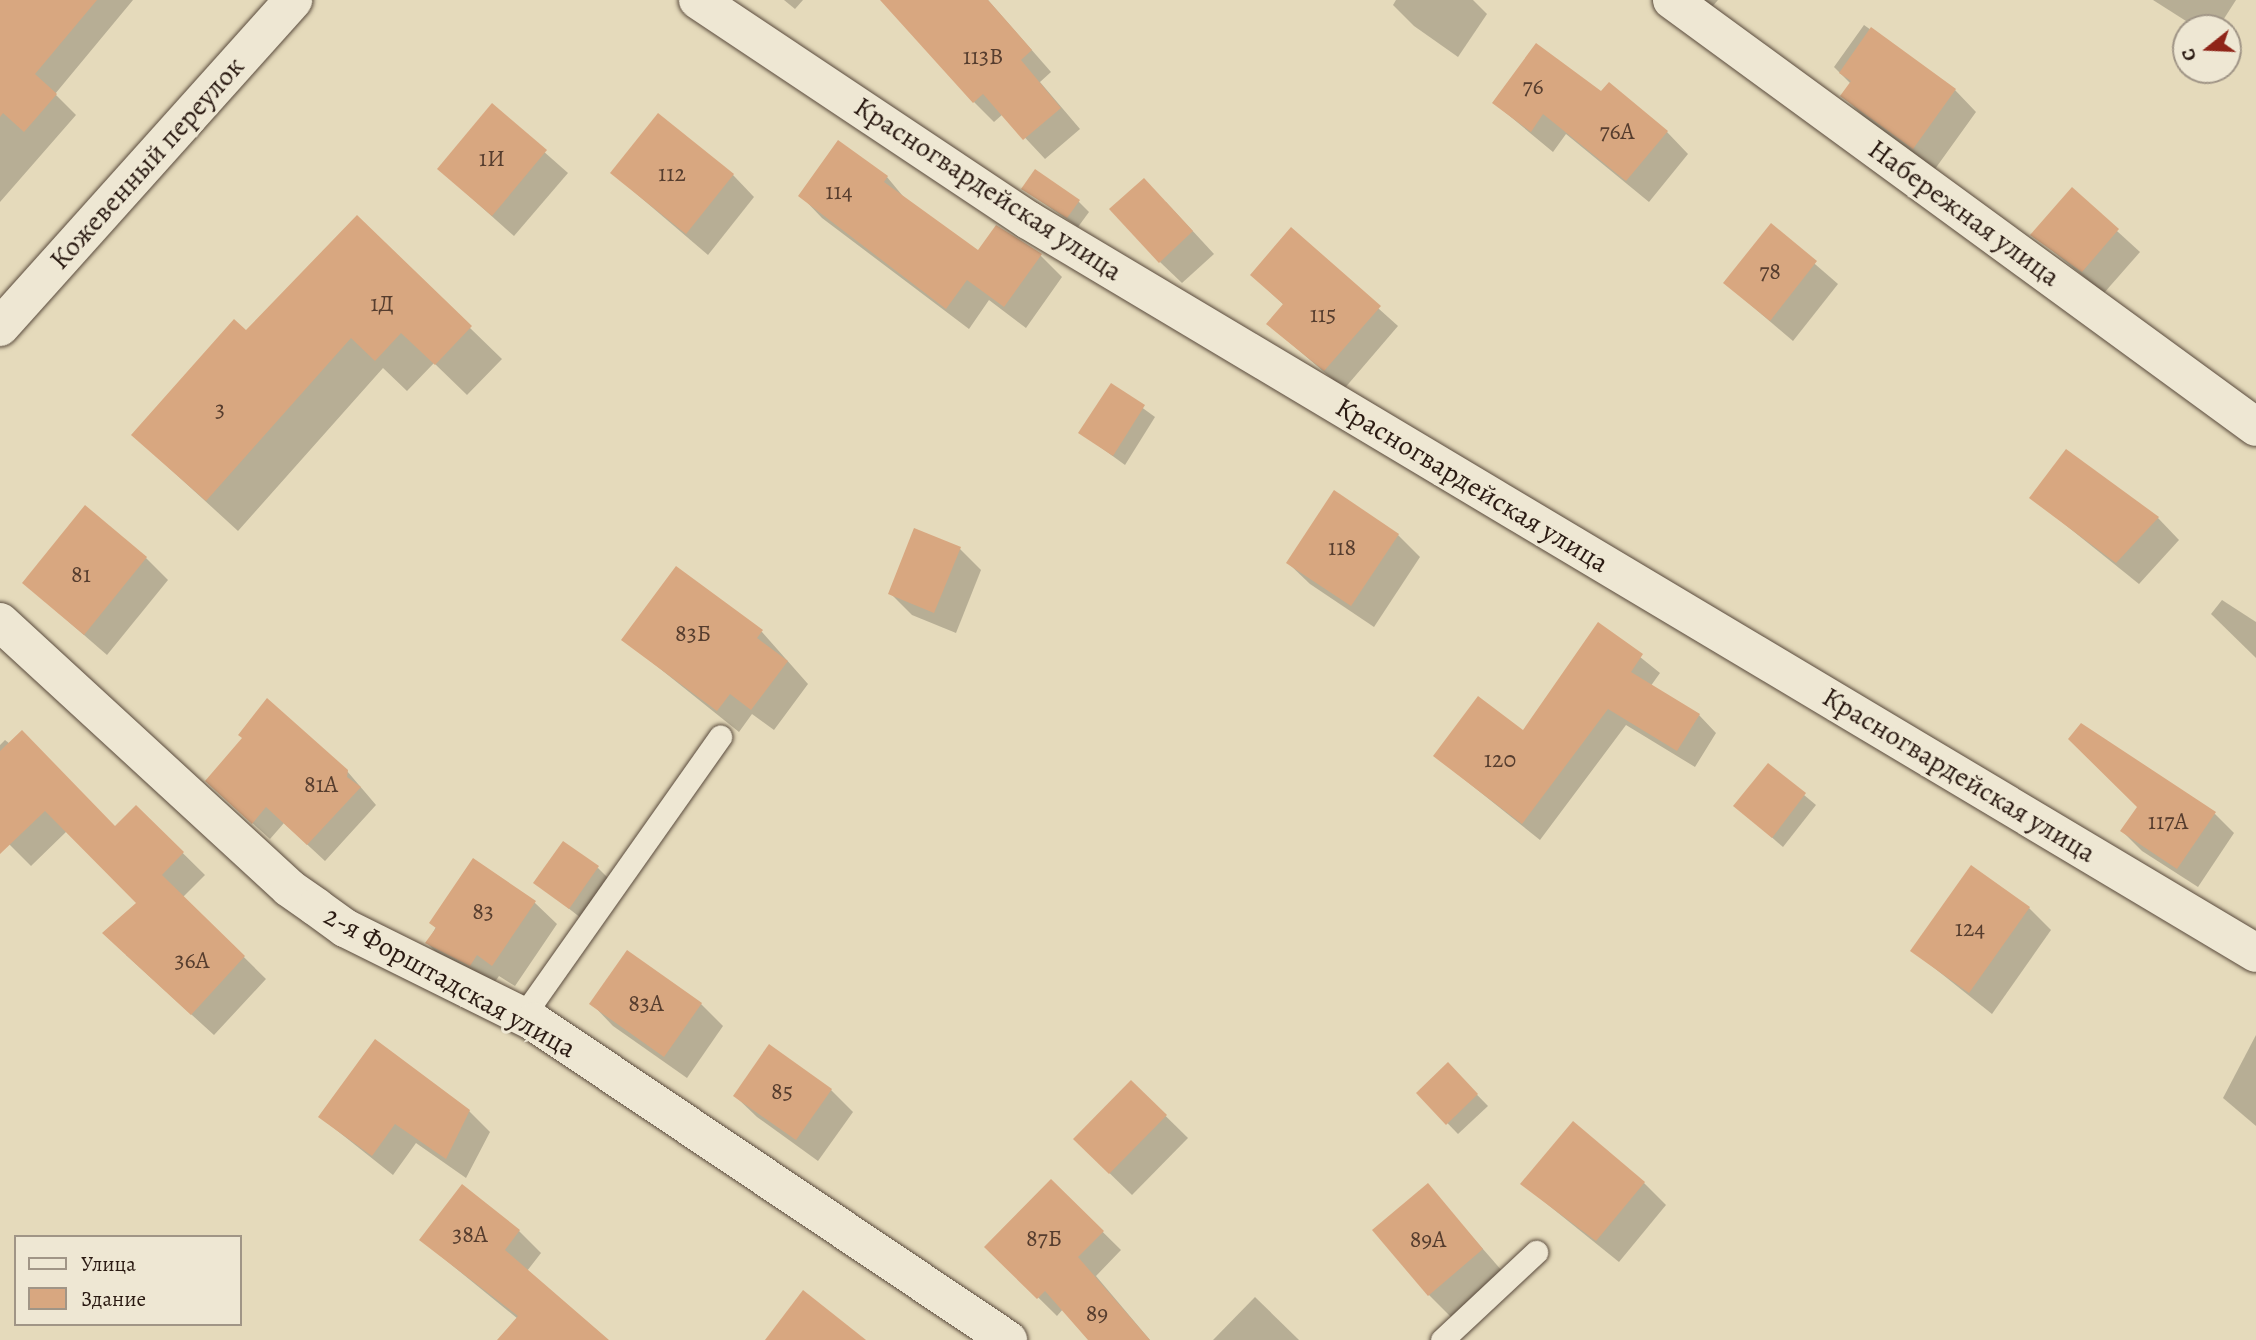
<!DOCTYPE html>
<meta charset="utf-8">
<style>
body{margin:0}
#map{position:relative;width:2256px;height:1340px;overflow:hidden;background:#e5dabb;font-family:Alegreya,serif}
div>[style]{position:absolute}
.shadow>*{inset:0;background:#0003}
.building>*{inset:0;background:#d8a780}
.roads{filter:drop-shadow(0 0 2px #594a3c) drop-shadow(0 0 2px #594a3c)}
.lane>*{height:23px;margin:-11.5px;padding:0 11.5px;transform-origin:11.5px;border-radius:11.5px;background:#eee7d3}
.street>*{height:38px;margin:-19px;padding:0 19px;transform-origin:19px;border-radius:19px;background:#eee7d3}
span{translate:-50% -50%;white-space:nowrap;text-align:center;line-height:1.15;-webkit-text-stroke:6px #eee7d3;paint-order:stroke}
.number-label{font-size:24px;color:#563d2e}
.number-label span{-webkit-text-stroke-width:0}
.street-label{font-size:28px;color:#2a1a12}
.legend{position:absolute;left:14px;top:1235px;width:228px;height:91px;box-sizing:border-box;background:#eee7d3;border:2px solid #a09586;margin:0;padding:9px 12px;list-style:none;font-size:21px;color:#2a1a12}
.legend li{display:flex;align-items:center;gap:14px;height:35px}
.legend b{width:35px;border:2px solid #a09586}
.north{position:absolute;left:2172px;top:14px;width:70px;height:70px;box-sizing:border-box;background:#eee7d3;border:2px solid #a09586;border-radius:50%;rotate:252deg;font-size:19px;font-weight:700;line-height:28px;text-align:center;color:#2a1a12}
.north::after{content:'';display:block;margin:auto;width:24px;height:32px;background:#8f2418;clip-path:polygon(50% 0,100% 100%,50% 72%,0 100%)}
</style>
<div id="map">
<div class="shadow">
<div style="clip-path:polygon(25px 0,133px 0,55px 94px,76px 115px,0 202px,0 29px)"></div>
<div style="clip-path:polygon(784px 0,803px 0,795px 9px)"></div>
<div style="clip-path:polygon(914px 0,988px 0,1051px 72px,1040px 82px,1080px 129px,1045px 159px,1003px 114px,994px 122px,974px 102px)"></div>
<div style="clip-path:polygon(1396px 0,1473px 0,1487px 14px,1458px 57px,1414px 26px,1393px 5px)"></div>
<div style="clip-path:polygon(1704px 0,1718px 0,1712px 7px)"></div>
<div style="clip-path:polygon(2153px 0,2236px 0,2218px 28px,2197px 28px)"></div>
<div style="clip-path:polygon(1864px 25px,1955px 90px,1976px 112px,1935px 169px,1864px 117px,1842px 95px,1851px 84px,1834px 67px)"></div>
<div style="clip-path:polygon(1602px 93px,1667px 132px,1688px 154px,1649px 202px,1566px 134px,1553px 152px,1494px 103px)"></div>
<div style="clip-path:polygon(492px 106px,568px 173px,514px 236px,439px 169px)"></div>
<div style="clip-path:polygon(839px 142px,887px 177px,907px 201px,979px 253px,1040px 255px,1062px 277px,1026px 328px,989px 300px,969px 329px,822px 218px,801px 196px)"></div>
<div style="clip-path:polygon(612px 173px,733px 175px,754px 197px,708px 255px)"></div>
<div style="clip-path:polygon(1023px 189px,1078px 201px,1089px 212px,1078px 227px)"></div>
<div style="clip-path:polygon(2072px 190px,2140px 252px,2104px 293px,2033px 235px)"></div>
<div style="clip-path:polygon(1166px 202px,1214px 254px,1182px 283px,1160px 262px)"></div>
<div style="clip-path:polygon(1771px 226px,1838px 284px,1793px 341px,1725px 283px)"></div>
<div style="clip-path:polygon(1291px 230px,1398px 326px,1344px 389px,1268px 324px,1284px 305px,1252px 275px)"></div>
<div style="clip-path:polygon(470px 328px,502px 359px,467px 395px,434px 363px,407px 391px,383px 368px,238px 531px,133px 435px,247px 332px)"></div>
<div style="clip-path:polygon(1111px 385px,1155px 417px,1125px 465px,1081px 433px)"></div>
<div style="clip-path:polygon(2032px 498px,2158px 518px,2179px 540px,2139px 584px)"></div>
<div style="clip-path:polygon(1398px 535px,1420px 557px,1374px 627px,1310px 584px,1288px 563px)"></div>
<div style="clip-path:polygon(960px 549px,981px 570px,956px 633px,912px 615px,890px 593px)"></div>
<div style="clip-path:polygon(146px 558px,168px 580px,107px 655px,24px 583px)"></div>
<div style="clip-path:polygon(2222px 600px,2256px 622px,2256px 658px,2211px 614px)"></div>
<div style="clip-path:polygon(1599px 624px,1660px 673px,1650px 687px,1699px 715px,1716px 733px,1695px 767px,1626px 725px,1540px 840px,1435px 756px,1523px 732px)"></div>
<div style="clip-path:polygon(762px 632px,808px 684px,774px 730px,752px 714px,739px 732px,623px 639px)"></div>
<div style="clip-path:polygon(5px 740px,115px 828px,136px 807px,205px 875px,183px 897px,266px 979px,214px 1035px,126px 955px,138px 903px,67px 831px,31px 866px,0 835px,0 745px)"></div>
<div style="clip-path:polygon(1768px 765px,1816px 805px,1783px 847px,1736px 806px)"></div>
<div style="clip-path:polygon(347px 771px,376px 805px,325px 861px,284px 823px,270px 839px,224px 797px)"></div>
<div style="clip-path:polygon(2215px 814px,2234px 833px,2198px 887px,2142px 851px,2122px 831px)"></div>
<div style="clip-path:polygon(473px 861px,535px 903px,557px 924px,515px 986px,499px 976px,492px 986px,449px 965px,427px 943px)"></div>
<div style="clip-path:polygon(598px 868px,608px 878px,581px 918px,536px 883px)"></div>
<div style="clip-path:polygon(2029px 908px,2051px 930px,1992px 1014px,1913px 951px)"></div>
<div style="clip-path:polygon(628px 952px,701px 1004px,723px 1026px,687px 1078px,613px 1026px,592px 1004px)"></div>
<div style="clip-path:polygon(2256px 1035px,2256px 1126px,2223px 1098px)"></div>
<div style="clip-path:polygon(1448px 1065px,1488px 1106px,1458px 1134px,1418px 1093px)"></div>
<div style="clip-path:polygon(1131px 1082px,1188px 1138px,1132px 1195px,1097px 1161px)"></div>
<div style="clip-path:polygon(831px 1090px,853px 1112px,818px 1161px,757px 1117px,735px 1096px)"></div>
<div style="clip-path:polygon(469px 1111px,490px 1132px,466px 1178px,416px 1143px,393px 1175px,320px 1117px)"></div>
<div style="clip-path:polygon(1051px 1181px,1121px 1250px,1096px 1276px,1150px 1340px,1090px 1340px,1063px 1309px,1057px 1316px,987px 1247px)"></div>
<div style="clip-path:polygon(1644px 1183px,1666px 1205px,1619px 1262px,1522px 1184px)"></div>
<div style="clip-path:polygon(1428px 1186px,1503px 1272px,1451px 1317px,1429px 1295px)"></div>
<div style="clip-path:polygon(519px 1231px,541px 1253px,527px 1271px,607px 1340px,528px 1340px,518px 1319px,421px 1240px)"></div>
<div style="clip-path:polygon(1255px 1297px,1299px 1340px,1213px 1340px)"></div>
</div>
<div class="building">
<div style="clip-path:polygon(0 0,97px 0,35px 74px,57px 94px,24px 132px,3px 113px,0 117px)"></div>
<div style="clip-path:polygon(880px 0,988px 0,1032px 50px,1021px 60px,1061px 108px,1023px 140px,983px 94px,973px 103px)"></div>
<div style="clip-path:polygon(1871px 27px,1956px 89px,1913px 149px,1840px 96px,1851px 81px,1839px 73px)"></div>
<div style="clip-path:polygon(1536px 43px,1601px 91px,1609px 82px,1668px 131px,1626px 181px,1543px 114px,1531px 132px,1492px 103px)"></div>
<div style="clip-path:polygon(492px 103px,547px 150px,492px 216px,437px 169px)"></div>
<div style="clip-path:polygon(658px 113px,734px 174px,686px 234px,610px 173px)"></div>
<div style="clip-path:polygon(838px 140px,888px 176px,884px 182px,978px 250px,996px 225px,1042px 254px,1004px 307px,967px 280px,946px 309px,798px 196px)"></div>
<div style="clip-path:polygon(1035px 169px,1080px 200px,1067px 218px,1021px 189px)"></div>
<div style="clip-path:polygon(1144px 178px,1193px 231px,1159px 263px,1109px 209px)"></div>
<div style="clip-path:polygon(2072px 187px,2119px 229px,2082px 272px,2030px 235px)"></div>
<div style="clip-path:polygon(357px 215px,472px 326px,435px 365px,401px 333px,375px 361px,351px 338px,206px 501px,131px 435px,234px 319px,246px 330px)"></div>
<div style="clip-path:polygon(1771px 223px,1817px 261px,1770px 321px,1723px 283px)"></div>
<div style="clip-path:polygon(1291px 227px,1381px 306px,1324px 371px,1266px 324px,1283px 304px,1250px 275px)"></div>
<div style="clip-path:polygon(1111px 383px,1145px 405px,1113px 456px,1078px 433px)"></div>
<div style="clip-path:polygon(2066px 449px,2159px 517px,2116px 563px,2029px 498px)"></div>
<div style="clip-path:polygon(1334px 490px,1399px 534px,1351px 606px,1286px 563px)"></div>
<div style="clip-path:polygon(85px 505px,147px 557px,84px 635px,22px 583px)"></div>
<div style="clip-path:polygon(914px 528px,961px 547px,934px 613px,888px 594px)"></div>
<div style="clip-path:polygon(676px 566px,763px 630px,757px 638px,788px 661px,751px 710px,730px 694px,717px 711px,621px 640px)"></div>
<div style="clip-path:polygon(1598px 622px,1643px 654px,1631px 672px,1700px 714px,1677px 751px,1608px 709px,1522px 824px,1433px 756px,1478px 696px,1523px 730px)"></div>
<div style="clip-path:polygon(267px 698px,348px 770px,347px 777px,361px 787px,307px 845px,266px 807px,252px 824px,205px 781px,242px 738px,238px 735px)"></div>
<div style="clip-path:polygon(2081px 723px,2216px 812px,2177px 869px,2120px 831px,2137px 807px,2068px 739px)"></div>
<div style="clip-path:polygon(22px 730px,115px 826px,136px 805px,184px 852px,162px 875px,245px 956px,191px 1015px,102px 933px,136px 903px,45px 811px,0 854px,0 751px)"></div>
<div style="clip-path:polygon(1768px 763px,1806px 793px,1772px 838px,1733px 806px)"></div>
<div style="clip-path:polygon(563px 841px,599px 866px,569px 909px,533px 883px)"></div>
<div style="clip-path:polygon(473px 858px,536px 901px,492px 966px,477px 955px,470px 966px,425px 943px,436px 928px,429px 923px)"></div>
<div style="clip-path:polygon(1971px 865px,2030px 907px,1969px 993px,1910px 951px)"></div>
<div style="clip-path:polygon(627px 950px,702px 1003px,664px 1057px,589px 1004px)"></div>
<div style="clip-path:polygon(375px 1039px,470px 1110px,446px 1159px,395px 1124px,372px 1156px,318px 1117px)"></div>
<div style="clip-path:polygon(769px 1044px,832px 1089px,796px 1140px,733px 1096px)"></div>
<div style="clip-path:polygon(1448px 1062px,1478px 1094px,1446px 1125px,1416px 1093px)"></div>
<div style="clip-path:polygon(1131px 1080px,1167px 1115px,1109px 1174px,1073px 1139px)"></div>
<div style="clip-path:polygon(1573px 1121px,1645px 1182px,1596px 1241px,1520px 1184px)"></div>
<div style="clip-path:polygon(1051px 1179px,1104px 1231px,1078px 1257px,1150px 1340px,1088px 1340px,1045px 1291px,1037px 1299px,984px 1247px)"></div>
<div style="clip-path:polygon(1428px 1183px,1483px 1249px,1428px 1296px,1372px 1230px)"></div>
<div style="clip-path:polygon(462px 1184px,520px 1230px,505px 1250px,609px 1340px,497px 1340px,518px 1316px,419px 1240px)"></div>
<div style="clip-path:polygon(803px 1290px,866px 1340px,765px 1340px)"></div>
</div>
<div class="roads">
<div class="lane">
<div style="left:523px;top:1016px;width:342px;rotate:-54.8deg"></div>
<div style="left:1442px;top:1340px;width:129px;rotate:-43.1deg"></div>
</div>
<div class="street">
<div style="left:698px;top:0;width:397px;rotate:33.7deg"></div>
<div style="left:1028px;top:220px;width:1430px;rotate:30.83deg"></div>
<div style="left:1672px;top:0;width:723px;rotate:36.17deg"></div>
<div style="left:0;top:327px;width:439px;rotate:-48.1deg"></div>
<div style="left:0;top:622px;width:393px;rotate:42.6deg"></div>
<div style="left:289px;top:888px;width:33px;rotate:35deg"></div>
<div style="left:316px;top:907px;width:36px;rotate:36deg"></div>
<div style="left:345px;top:928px;width:211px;rotate:26.4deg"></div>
<div style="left:534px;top:1022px;width:571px;rotate:33.86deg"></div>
</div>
</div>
<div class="number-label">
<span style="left:983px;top:57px">113В</span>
<span style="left:1533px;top:87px">76</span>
<span style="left:1617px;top:132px">76А</span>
<span style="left:492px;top:159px">1И</span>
<span style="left:672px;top:174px">112</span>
<span style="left:839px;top:192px">114</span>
<span style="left:1770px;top:272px">78</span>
<span style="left:382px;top:304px">1Д</span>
<span style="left:1323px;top:315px">115</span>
<span style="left:220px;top:410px">3</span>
<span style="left:1342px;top:548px">118</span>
<span style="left:81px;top:575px">81</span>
<span style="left:693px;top:634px">83Б</span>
<span style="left:1500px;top:760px">120</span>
<span style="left:321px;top:785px">81А</span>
<span style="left:2168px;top:822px">117А</span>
<span style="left:483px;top:912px">83</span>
<span style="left:1970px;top:929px">124</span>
<span style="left:192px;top:961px">36А</span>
<span style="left:646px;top:1004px">83А</span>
<span style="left:782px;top:1092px">85</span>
<span style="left:470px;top:1235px">38А</span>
<span style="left:1044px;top:1239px">87Б</span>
<span style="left:1428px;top:1240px">89А</span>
<span style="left:1097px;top:1314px">89</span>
</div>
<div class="street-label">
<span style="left:147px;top:163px;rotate:-48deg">Кожевенный переулок</span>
<span style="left:988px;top:189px;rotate:33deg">Красногвардейская улица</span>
<span style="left:1964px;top:213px;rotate:36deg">Набережная улица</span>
<span style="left:1472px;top:485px;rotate:31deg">Красногвардейская улица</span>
<span style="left:1959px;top:775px;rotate:31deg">Красногвардейская улица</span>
<span style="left:450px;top:982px;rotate:29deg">2-я Форштадская улица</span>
</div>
<ul class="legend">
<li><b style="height:9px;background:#eee7d3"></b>Улица</li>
<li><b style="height:19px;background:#d8a780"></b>Здание</li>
</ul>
<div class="north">С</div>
</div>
